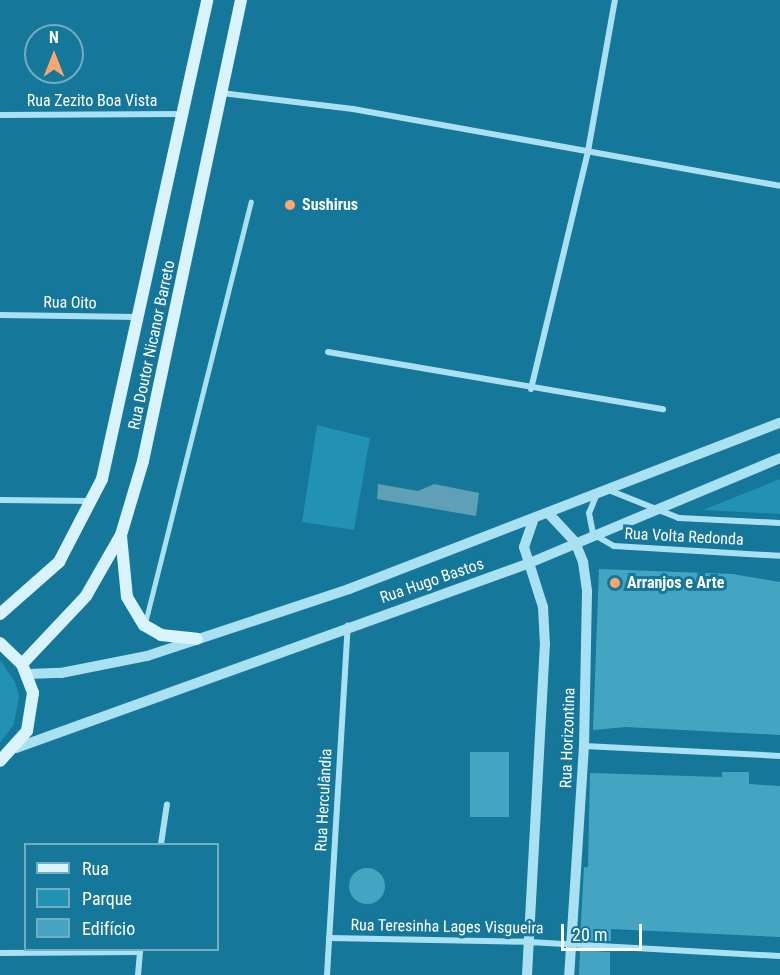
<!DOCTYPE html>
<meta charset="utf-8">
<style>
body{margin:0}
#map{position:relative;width:780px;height:975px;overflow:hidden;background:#157799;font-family:"Roboto Condensed",sans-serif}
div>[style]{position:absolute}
.green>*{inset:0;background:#2191b4}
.water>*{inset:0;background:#60a0b6}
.building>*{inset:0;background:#46a4c3}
.round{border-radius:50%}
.service>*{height:4.5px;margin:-2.25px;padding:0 2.25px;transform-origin:2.25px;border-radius:2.25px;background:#a9e1f2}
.minor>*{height:6px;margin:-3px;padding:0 3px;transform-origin:3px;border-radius:3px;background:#a9e1f2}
.tertiary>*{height:10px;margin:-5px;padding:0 5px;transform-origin:5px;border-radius:5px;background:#a9e1f2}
.secondary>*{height:12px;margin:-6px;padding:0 6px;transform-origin:6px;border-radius:6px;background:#d8f3fc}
.dots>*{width:16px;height:16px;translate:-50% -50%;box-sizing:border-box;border:3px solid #157799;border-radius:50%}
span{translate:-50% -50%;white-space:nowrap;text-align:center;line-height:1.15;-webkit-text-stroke:6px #157799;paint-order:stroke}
.street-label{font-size:16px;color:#fff}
.poi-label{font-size:16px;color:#fff;font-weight:700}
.left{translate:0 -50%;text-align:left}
.legend{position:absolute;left:24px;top:843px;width:195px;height:108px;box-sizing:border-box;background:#157799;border:2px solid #73adc2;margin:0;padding:8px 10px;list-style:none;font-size:18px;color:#fff}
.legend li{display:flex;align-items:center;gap:12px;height:30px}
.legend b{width:30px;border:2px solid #73adc2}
.north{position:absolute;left:24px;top:24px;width:60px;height:60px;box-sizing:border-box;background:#157799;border:2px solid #73adc2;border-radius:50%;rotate:0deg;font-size:16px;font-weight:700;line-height:24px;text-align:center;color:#fff}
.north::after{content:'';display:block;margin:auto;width:21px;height:27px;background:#ffa66a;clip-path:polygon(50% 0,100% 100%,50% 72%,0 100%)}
.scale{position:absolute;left:561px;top:924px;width:81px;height:27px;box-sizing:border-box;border:3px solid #fff;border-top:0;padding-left:8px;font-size:18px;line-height:21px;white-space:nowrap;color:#fff;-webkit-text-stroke:4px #157799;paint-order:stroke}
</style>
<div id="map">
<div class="green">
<div style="clip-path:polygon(317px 425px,370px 438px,354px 530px,302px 522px)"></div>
<div style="clip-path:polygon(780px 479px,780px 514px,703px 510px)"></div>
<div style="clip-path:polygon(0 660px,15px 682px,19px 696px,14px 724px,0 743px)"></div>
</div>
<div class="water">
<div style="clip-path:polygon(378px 484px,418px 491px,434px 484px,479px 493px,476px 516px,377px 499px)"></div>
</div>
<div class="building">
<div style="clip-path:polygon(599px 569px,732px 574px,780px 582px,780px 735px,626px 727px,593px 730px)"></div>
<div style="clip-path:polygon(470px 752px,509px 752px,509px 817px,470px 817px)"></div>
<div style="clip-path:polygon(722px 772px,749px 772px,749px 784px,780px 786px,780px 937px,611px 929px,611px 941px,580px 940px,584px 867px,588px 867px,590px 773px,722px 777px)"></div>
<div class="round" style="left:349px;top:868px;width:36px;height:36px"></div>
<div style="clip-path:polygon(580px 950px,610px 952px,610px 975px,579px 975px)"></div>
</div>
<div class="service">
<div style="left:145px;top:623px;width:434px;rotate:-75.9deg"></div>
</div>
<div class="minor">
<div style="left:222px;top:93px;width:132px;rotate:7deg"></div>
<div style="left:353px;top:109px;width:434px;rotate:10.2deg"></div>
<div style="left:0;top:115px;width:181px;rotate:-0.3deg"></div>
<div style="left:0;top:315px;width:137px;rotate:0.8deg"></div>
<div style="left:328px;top:352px;width:340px;rotate:9.7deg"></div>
<div style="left:531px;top:389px;width:245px;rotate:-76.5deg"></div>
<div style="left:588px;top:151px;width:153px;rotate:-79.9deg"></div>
<div style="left:611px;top:491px;width:73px;rotate:21.7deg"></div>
<div style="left:679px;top:518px;width:101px;rotate:2.8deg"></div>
<div style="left:596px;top:496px;width:18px;rotate:112deg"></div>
<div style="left:589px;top:513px;width:21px;rotate:79deg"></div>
<div style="left:593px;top:534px;width:24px;rotate:30deg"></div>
<div style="left:614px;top:546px;width:166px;rotate:3.4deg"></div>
<div style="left:0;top:500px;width:92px;rotate:0.6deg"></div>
<div style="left:584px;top:746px;width:196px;rotate:2.9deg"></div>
<div style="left:161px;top:844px;width:40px;rotate:-81.5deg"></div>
<div style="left:329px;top:938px;width:200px;rotate:1.1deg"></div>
<div style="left:529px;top:942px;width:251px;rotate:3.2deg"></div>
<div style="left:0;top:953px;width:139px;rotate:-0.4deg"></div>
<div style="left:138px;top:975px;width:25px;rotate:-85deg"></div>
<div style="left:327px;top:975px;width:350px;rotate:-86.6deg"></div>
</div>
<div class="tertiary">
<div style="left:550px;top:515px;width:37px;rotate:47deg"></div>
<div style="left:575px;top:542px;width:22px;rotate:68deg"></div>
<div style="left:583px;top:562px;width:30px;rotate:82deg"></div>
<div style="left:587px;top:592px;width:154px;rotate:91.1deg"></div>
<div style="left:584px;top:746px;width:229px;rotate:93.7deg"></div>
<div style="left:28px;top:674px;width:33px;rotate:-2deg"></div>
<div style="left:61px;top:673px;width:88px;rotate:-11.2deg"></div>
<div style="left:147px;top:656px;width:213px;rotate:-18.3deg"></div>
<div style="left:349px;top:589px;width:462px;rotate:-21.1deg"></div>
<div style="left:16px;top:748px;width:543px;rotate:-19.8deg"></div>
<div style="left:527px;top:564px;width:274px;rotate:-22.7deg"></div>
<div style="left:527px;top:975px;width:330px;rotate:-86.9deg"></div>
<div style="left:545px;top:645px;width:38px;rotate:-93deg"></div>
<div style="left:543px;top:607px;width:63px;rotate:-107.6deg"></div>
<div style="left:524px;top:547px;width:28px;rotate:-71deg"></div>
</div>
<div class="secondary">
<div style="left:121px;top:536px;width:61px;rotate:84.4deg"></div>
<div style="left:127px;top:597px;width:33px;rotate:59deg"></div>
<div style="left:144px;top:625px;width:20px;rotate:30deg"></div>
<div style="left:161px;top:635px;width:36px;rotate:6deg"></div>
<div style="left:0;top:614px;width:79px;rotate:-41.4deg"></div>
<div style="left:59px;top:562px;width:93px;rotate:-62.6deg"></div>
<div style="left:102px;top:479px;width:490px;rotate:-77.6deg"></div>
<div style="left:0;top:643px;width:30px;rotate:44deg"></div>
<div style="left:22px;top:664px;width:31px;rotate:69deg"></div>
<div style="left:33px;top:693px;width:38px;rotate:99deg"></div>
<div style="left:27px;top:731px;width:40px;rotate:132deg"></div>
<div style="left:22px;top:664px;width:93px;rotate:-46.7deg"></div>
<div style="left:86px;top:596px;width:70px;rotate:-60.2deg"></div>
<div style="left:121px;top:535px;width:77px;rotate:-73.4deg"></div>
<div style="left:143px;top:461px;width:471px;rotate:-78deg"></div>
</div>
<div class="dots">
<div style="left:290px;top:205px;background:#ffa66a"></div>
<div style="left:615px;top:583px;background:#ffa66a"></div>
</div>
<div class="street-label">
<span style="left:92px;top:101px">Rua Zezito Boa Vista</span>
<span style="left:70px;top:303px;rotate:1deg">Rua Oito</span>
<span style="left:152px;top:345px;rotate:-78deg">Rua Doutor Nicanor Barreto</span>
<span style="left:684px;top:537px;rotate:3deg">Rua Volta Redonda</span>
<span style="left:432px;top:581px;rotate:-19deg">Rua Hugo Bastos</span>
<span style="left:568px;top:738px;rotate:-88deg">Rua Horizontina</span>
<span style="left:324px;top:800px;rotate:-87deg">Rua Herculândia</span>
<span style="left:447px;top:927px;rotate:1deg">Rua Teresinha Lages Visgueira</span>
</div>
<div class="poi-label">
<span class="left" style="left:302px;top:205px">Sushirus</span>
<span class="left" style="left:627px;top:583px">Arranjos e Arte</span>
</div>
<ul class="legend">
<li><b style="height:8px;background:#d8f3fc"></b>Rua</li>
<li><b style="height:16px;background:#2191b4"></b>Parque</li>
<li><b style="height:16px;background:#46a4c3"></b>Edifício</li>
</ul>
<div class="north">N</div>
<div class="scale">20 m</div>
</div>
